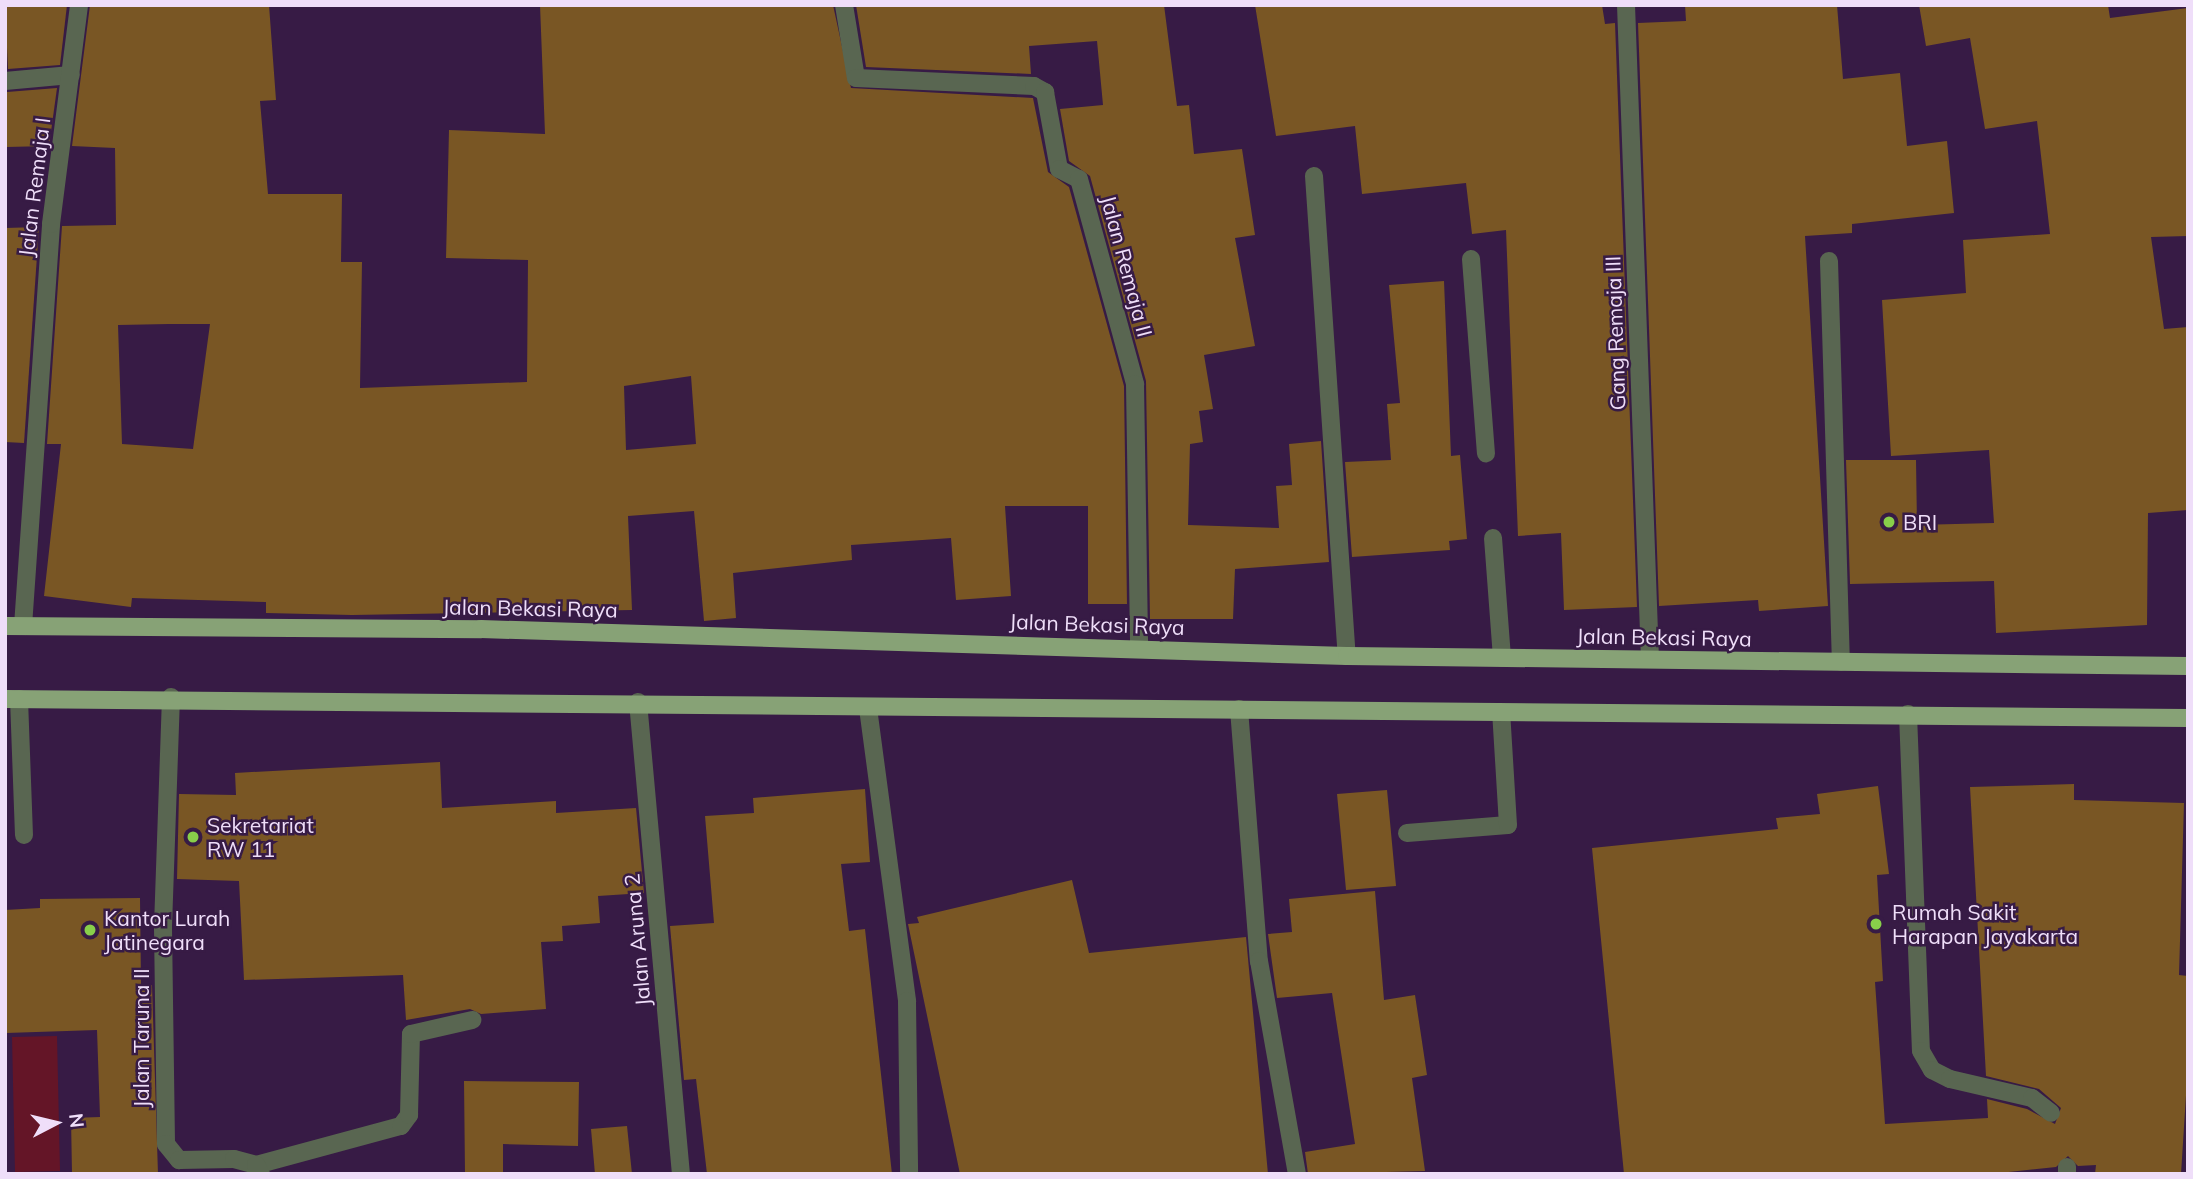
<!DOCTYPE html>
<style>
body{margin:0}
#map{position:relative;width:2193px;height:1179px;overflow:hidden;background:#371b45;font-family:Mulish,sans-serif}
div>[style]{position:absolute}
.green>*{inset:0;background:#641527}
.building>*{inset:0;background:#795624}
.service>*{height:18px;margin:-9px;padding:0 9px;transform-origin:9px;border-radius:9px;background:#596651}
.minor>*{height:18px;margin:-9px;padding:0 9px;transform-origin:9px;border-radius:9px;background:#596651}
.primary>*{height:18px;margin:-9px;padding:0 9px;transform-origin:9px;border-radius:9px;background:#87a276}
.dots>*{width:19px;height:19px;translate:-50% -50%;box-sizing:border-box;border:4px solid #371b45;border-radius:50%}
span{translate:-50% -50%;white-space:nowrap;text-align:center;line-height:1.15;-webkit-text-stroke:5px #371b45;paint-order:stroke}
.street-label{font-size:21px;color:#efdef9}
.poi-label{font-size:21px;color:#efdef9}
.left{translate:0 -50%;text-align:left}
.frame{position:absolute;inset:0;border:7px solid #efdef9;pointer-events:none}
.north{position:absolute;left:21px;top:1088px;width:70px;height:70px;-webkit-text-stroke:5px #371b45;paint-order:stroke;rotate:83deg;font-size:19px;font-weight:700;line-height:28px;text-align:center;color:#efdef9}
.north::after{content:'';display:block;margin:auto;width:24px;height:32px;background:#efdef9;clip-path:polygon(50% 0,100% 100%,50% 72%,0 100%)}
</style>
<div id="map">
<div class="green">
<div style="clip-path:polygon(57px 1036px,60px 1171px,15px 1172px,12px 1037px)"></div>
</div>
<div class="building">
<div style="clip-path:polygon(5px 5px,67px 5px,60px 65px,8px 69px)"></div>
<div style="clip-path:polygon(evenodd,90px 5px,269px 5px,276px 100px,260px 101px,268px 194px,342px 194px,341px 262px,362px 262px,360px 388px,527px 382px,528px 260px,446px 258px,449px 130px,545px 134px,540px 5px,833px 5px,851px 88px,1033px 98px,1048px 172px,1069px 187px,1124px 386px,1127px 604px,1088px 604px,1088px 506px,1005px 506px,1011px 596px,956px 600px,951px 538px,851px 545px,852px 560px,733px 573px,736px 618px,704px 621px,694px 511px,628px 516px,632px 610px,352px 615px,266px 613px,266px 602px,132px 598px,131px 607px,44px 596px,61px 444px,47px 444px,62px 226px,116px 225px,115px 148px,72px 146px,90px 5px,169px 324px,210px 324px,193px 449px,122px 444px,118px 325px,169px 324px,90px 5px,691px 376px,696px 444px,626px 450px,624px 386px,691px 376px)"></div>
<div style="clip-path:polygon(856px 5px,1164px 5px,1177px 106px,1189px 105px,1194px 154px,1242px 149px,1255px 235px,1235px 238px,1255px 346px,1204px 355px,1213px 409px,1199px 411px,1203px 442px,1190px 444px,1188px 525px,1279px 528px,1276px 486px,1292px 485px,1289px 444px,1321px 441px,1329px 562px,1235px 569px,1233px 619px,1150px 619px,1146px 381px,1090px 176px,1069px 161px,1060px 109px,1103px 105px,1097px 41px,1029px 46px,1031px 74px,866px 67px)"></div>
<div style="clip-path:polygon(1255px 5px,1602px 5px,1605px 24px,1615px 23px,1637px 607px,1564px 610px,1561px 533px,1518px 536px,1506px 230px,1472px 234px,1466px 183px,1362px 194px,1355px 126px,1276px 136px)"></div>
<div style="clip-path:polygon(1685px 5px,1837px 5px,1843px 79px,1900px 73px,1907px 146px,1947px 141px,1954px 213px,1852px 224px,1852px 233px,1805px 236px,1828px 606px,1759px 611px,1758px 600px,1659px 606px,1638px 23px,1686px 21px)"></div>
<div style="clip-path:polygon(1919px 5px,2108px 5px,2110px 18px,2188px 8px,2188px 236px,2151px 237px,2164px 329px,2188px 327px,2188px 510px,2148px 513px,2147px 625px,1996px 633px,1994px 581px,1850px 584px,1846px 460px,1916px 460px,1917px 525px,1994px 523px,1989px 450px,1891px 456px,1882px 300px,1966px 293px,1963px 240px,2050px 234px,2037px 121px,1985px 129px,1970px 38px,1926px 46px)"></div>
<div style="clip-path:polygon(57px 88px,49px 146px,6px 147px,7px 92px)"></div>
<div style="clip-path:polygon(39px 227px,24px 443px,5px 442px,5px 228px)"></div>
<div style="clip-path:polygon(1444px 281px,1451px 456px,1460px 455px,1467px 539px,1449px 541px,1450px 550px,1352px 557px,1345px 462px,1391px 460px,1387px 404px,1400px 403px,1389px 285px)"></div>
<div style="clip-path:polygon(440px 762px,442px 808px,556px 801px,556px 813px,636px 808px,644px 893px,598px 896px,600px 923px,562px 926px,563px 941px,541px 942px,546px 1009px,481px 1014px,470px 1009px,406px 1020px,403px 975px,244px 980px,239px 881px,177px 879px,179px 794px,236px 795px,235px 773px)"></div>
<div style="clip-path:polygon(2074px 784px,2074px 800px,2184px 803px,2179px 975px,2188px 976px,2188px 1064px,2181px 1174px,2095px 1174px,2096px 1165px,2078px 1166px,2068px 1156px,2056px 1167px,1990px 1174px,1624px 1174px,1592px 848px,1778px 829px,1776px 818px,1820px 814px,1817px 794px,1878px 786px,1889px 874px,1877px 875px,1883px 981px,1875px 982px,1885px 1124px,1988px 1118px,1987px 1099px,2027px 1109px,2055px 1124px,2061px 1108px,2039px 1089px,1986px 1076px,1970px 787px)"></div>
<div style="clip-path:polygon(865px 789px,870px 862px,841px 864px,849px 931px,865px 929px,892px 1174px,707px 1174px,696px 1079px,684px 1080px,670px 926px,714px 923px,705px 816px,754px 813px,753px 798px)"></div>
<div style="clip-path:polygon(1387px 790px,1396px 886px,1346px 890px,1337px 794px)"></div>
<div style="clip-path:polygon(1072px 880px,1089px 953px,1246px 937px,1268px 1174px,960px 1174px,908px 924px,919px 923px,917px 917px)"></div>
<div style="clip-path:polygon(1375px 891px,1384px 1000px,1415px 995px,1427px 1075px,1412px 1078px,1425px 1171px,1308px 1174px,1305px 1152px,1355px 1144px,1332px 993px,1277px 998px,1268px 934px,1292px 932px,1289px 899px)"></div>
<div style="clip-path:polygon(140px 898px,141px 985px,152px 985px,158px 1174px,72px 1174px,71px 1118px,100px 1117px,97px 1030px,6px 1033px,5px 910px,40px 908px,40px 899px)"></div>
<div style="clip-path:polygon(464px 1081px,579px 1082px,578px 1146px,503px 1144px,503px 1174px,465px 1174px)"></div>
<div style="clip-path:polygon(627px 1126px,632px 1174px,595px 1174px,591px 1129px)"></div>
</div>
<div class="service">
<div style="left:1314px;top:176px;width:481px;rotate:86.1deg"></div>
<div style="left:1471px;top:259px;width:195px;rotate:85.6deg"></div>
<div style="left:1829px;top:261px;width:401px;rotate:88.3deg"></div>
<div style="left:1493px;top:538px;width:120px;rotate:85.7deg"></div>
<div style="left:19px;top:699px;width:136px;rotate:87.9deg"></div>
<div style="left:868px;top:708px;width:296px;rotate:82.4deg"></div>
<div style="left:907px;top:1001px;width:173px;rotate:89.3deg"></div>
<div style="left:1239px;top:709px;width:253px;rotate:85.5deg"></div>
<div style="left:1259px;top:961px;width:216px;rotate:79.9deg"></div>
<div style="left:1908px;top:714px;width:337px;rotate:87.8deg"></div>
<div style="left:1921px;top:1051px;width:22px;rotate:60deg"></div>
<div style="left:1932px;top:1070px;width:20px;rotate:27deg"></div>
<div style="left:1950px;top:1079px;width:84px;rotate:13deg"></div>
<div style="left:2032px;top:1098px;width:24px;rotate:38deg"></div>
<div style="left:1407px;top:833px;width:101px;rotate:-4.5deg"></div>
<div style="left:1508px;top:825px;width:113px;rotate:-93.5deg"></div>
<div style="left:256px;top:1165px;width:150px;rotate:-15.1deg"></div>
<div style="left:401px;top:1126px;width:14px;rotate:-54deg"></div>
<div style="left:409px;top:1115px;width:81px;rotate:-88.6deg"></div>
<div style="left:411px;top:1034px;width:63px;rotate:-12.9deg"></div>
<div style="left:2067px;top:1167px;width:7px;rotate:90deg"></div>
</div>
<div class="minor">
<div style="left:844px;top:5px;width:74px;rotate:80.7deg"></div>
<div style="left:856px;top:78px;width:178px;rotate:2.6deg"></div>
<div style="left:1034px;top:86px;width:13px;rotate:29deg"></div>
<div style="left:1045px;top:92px;width:78px;rotate:79.7deg"></div>
<div style="left:1059px;top:169px;width:22px;rotate:27deg"></div>
<div style="left:1079px;top:179px;width:213px;rotate:74.7deg"></div>
<div style="left:1135px;top:384px;width:264px;rotate:89.1deg"></div>
<div style="left:1626px;top:5px;width:654px;rotate:87.9deg"></div>
<div style="left:5px;top:81px;width:66px;rotate:-5.2deg"></div>
<div style="left:23px;top:626px;width:403px;rotate:-86deg"></div>
<div style="left:51px;top:224px;width:221px;rotate:-82.7deg"></div>
<div style="left:171px;top:697px;width:231px;rotate:92deg"></div>
<div style="left:163px;top:928px;width:216px;rotate:89.2deg"></div>
<div style="left:166px;top:1144px;width:21px;rotate:51deg"></div>
<div style="left:179px;top:1160px;width:55px;rotate:-1deg"></div>
<div style="left:234px;top:1159px;width:23px;rotate:15deg"></div>
<div style="left:256px;top:1165px;width:10px;rotate:61deg"></div>
<div style="left:638px;top:702px;width:474px;rotate:84.8deg"></div>
</div>
<div class="primary">
<div style="left:5px;top:626px;width:476px;rotate:0.4deg"></div>
<div style="left:481px;top:629px;width:866px;rotate:1.79deg"></div>
<div style="left:1347px;top:656px;width:841px;rotate:0.68deg"></div>
<div style="left:5px;top:699px;width:2183px;rotate:0.5deg"></div>
</div>
<div class="dots">
<div style="left:1889px;top:522px;background:#88cf4a"></div>
<div style="left:193px;top:837px;background:#88cf4a"></div>
<div style="left:1876px;top:924px;background:#88cf4a"></div>
<div style="left:90px;top:930px;background:#88cf4a"></div>
</div>
<div class="street-label">
<span style="left:34px;top:187px;rotate:-83deg">Jalan Remaja I</span>
<span style="left:1127px;top:266px;rotate:75deg">Jalan Remaja II</span>
<span style="left:1615px;top:333px;rotate:-92deg">Gang Remaja III</span>
<span style="left:530px;top:608px;rotate:1deg">Jalan Bekasi Raya</span>
<span style="left:1097px;top:624px;rotate:2deg">Jalan Bekasi Raya</span>
<span style="left:1664px;top:637px;rotate:1deg">Jalan Bekasi Raya</span>
<span style="left:637px;top:940px;rotate:-95deg">Jalan Aruna 2</span>
<span style="left:141px;top:1038px;rotate:-90deg">Jalan Taruna II</span>
</div>
<div class="poi-label">
<span class="left" style="left:1903px;top:522px">BRI</span>
<span class="left" style="left:207px;top:837px">Sekretariat<br>RW 11</span>
<span class="left" style="left:1892px;top:924px">Rumah Sakit<br>Harapan Jayakarta</span>
<span class="left" style="left:104px;top:930px">Kantor Lurah<br>Jatinegara</span>
</div>
<div class="frame"></div>
<div class="north">N</div>
</div>
